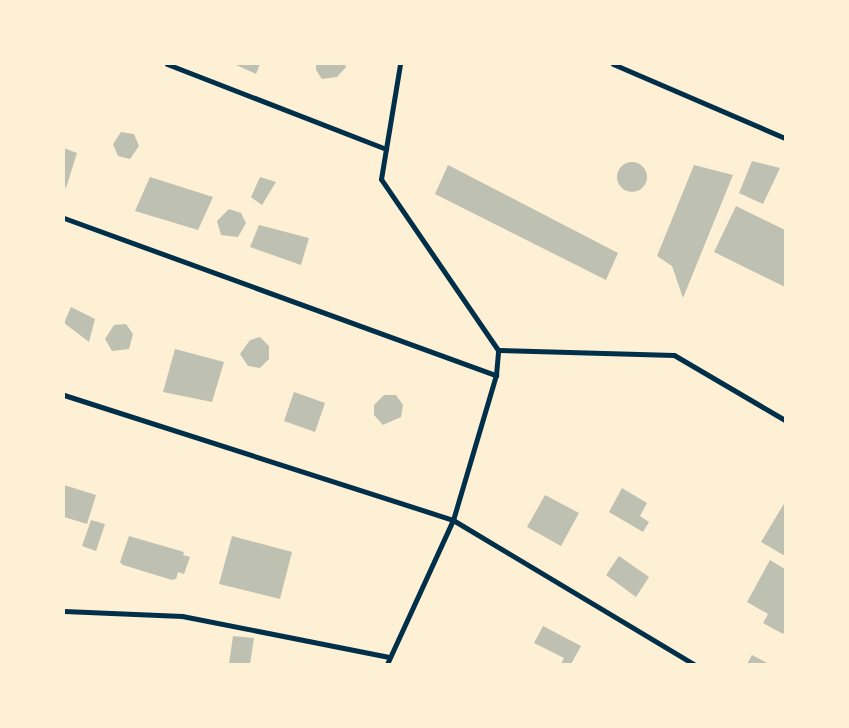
<!DOCTYPE html>
<style>
body{margin:0}
#map{position:relative;width:849px;height:728px;overflow:hidden;background:#fdf0d5;font-family:Barlow,sans-serif}
div>[style]{position:absolute}
.building>*{inset:0;background:#bec0b2}
.round{border-radius:50%}
.minor>*{height:5px;margin:-2.5px;padding:0 2.5px;transform-origin:2.5px;border-radius:2.5px;background:#003049}
span{translate:-50% -50%;white-space:nowrap;text-align:center;line-height:1.15;-webkit-text-stroke:5px #fdf0d5;paint-order:stroke}
.frame{position:absolute;inset:0;border:65px solid #fdf0d5;pointer-events:none}
</style>
<div id="map">
<div class="building">
<div style="clip-path:polygon(234px 64px,260px 64px,256px 74px)"></div>
<div style="clip-path:polygon(316px 64px,345px 64px,346px 67px,337px 77px,322px 79px,316px 70px)"></div>
<div style="clip-path:polygon(121px 132px,134px 134px,139px 146px,130px 159px,118px 156px,113px 144px)"></div>
<div style="clip-path:polygon(64px 148px,77px 153px,66px 188px,64px 187px)"></div>
<div style="clip-path:polygon(752px 161px,780px 168px,763px 204px,739px 193px)"></div>
<div class="round" style="left:617px;top:162px;width:30px;height:30px"></div>
<div style="clip-path:polygon(448px 165px,618px 253px,606px 280px,435px 194px)"></div>
<div style="clip-path:polygon(694px 165px,733px 175px,683px 298px,672px 266px,657px 256px)"></div>
<div style="clip-path:polygon(150px 177px,213px 197px,198px 230px,135px 211px)"></div>
<div style="clip-path:polygon(260px 177px,276px 182px,262px 205px,251px 197px)"></div>
<div style="clip-path:polygon(736px 206px,785px 230px,785px 287px,714px 252px)"></div>
<div style="clip-path:polygon(229px 209px,241px 213px,246px 223px,238px 237px,221px 235px,217px 221px)"></div>
<div style="clip-path:polygon(259px 225px,309px 238px,301px 265px,250px 247px)"></div>
<div style="clip-path:polygon(71px 307px,95px 319px,89px 342px,64px 323px)"></div>
<div style="clip-path:polygon(126px 324px,133px 334px,129px 349px,112px 351px,105px 339px,114px 325px)"></div>
<div style="clip-path:polygon(260px 337px,269px 346px,269px 359px,260px 368px,248px 366px,240px 354px,250px 340px)"></div>
<div style="clip-path:polygon(175px 349px,224px 362px,212px 402px,163px 392px)"></div>
<div style="clip-path:polygon(294px 392px,325px 403px,315px 432px,284px 421px)"></div>
<div style="clip-path:polygon(384px 395px,396px 395px,403px 405px,401px 417px,383px 425px,374px 415px,374px 405px)"></div>
<div style="clip-path:polygon(64px 485px,96px 495px,87px 524px,64px 517px)"></div>
<div style="clip-path:polygon(622px 488px,647px 503px,640px 516px,649px 522px,643px 532px,609px 512px)"></div>
<div style="clip-path:polygon(545px 495px,579px 513px,561px 546px,527px 527px)"></div>
<div style="clip-path:polygon(785px 502px,785px 556px,761px 542px)"></div>
<div style="clip-path:polygon(91px 520px,105px 524px,96px 551px,82px 546px)"></div>
<div style="clip-path:polygon(129px 536px,184px 552px,183px 555px,190px 557px,184px 574px,178px 572px,176px 579px,172px 580px,123px 565px,120px 562px)"></div>
<div style="clip-path:polygon(232px 536px,292px 552px,280px 599px,219px 584px)"></div>
<div style="clip-path:polygon(619px 556px,649px 577px,636px 597px,606px 575px)"></div>
<div style="clip-path:polygon(770px 560px,785px 569px,785px 631px,783px 634px,763px 623px,768px 614px,747px 602px)"></div>
<div style="clip-path:polygon(543px 626px,581px 646px,571px 664px,561px 664px,564px 658px,534px 643px)"></div>
<div style="clip-path:polygon(233px 636px,254px 638px,250px 664px,229px 664px)"></div>
<div style="clip-path:polygon(752px 655px,769px 664px,747px 664px)"></div>
</div>
<div class="minor">
<div style="left:167px;top:64px;width:235px;rotate:21.2deg"></div>
<div style="left:613px;top:64px;width:187px;rotate:23.3deg"></div>
<div style="left:64px;top:218px;width:460px;rotate:20deg"></div>
<div style="left:498px;top:350px;width:176px;rotate:1.6deg"></div>
<div style="left:674px;top:355px;width:129px;rotate:30.4deg"></div>
<div style="left:64px;top:395px;width:409px;rotate:17.8deg"></div>
<div style="left:453px;top:520px;width:281px;rotate:30.9deg"></div>
<div style="left:64px;top:611px;width:118px;rotate:2.4deg"></div>
<div style="left:182px;top:616px;width:211px;rotate:11.2deg"></div>
<div style="left:387px;top:664px;width:158px;rotate:-65.4deg"></div>
<div style="left:453px;top:520px;width:151px;rotate:-73.5deg"></div>
<div style="left:496px;top:375px;width:25px;rotate:-85deg"></div>
<div style="left:498px;top:350px;width:207px;rotate:-124.4deg"></div>
<div style="left:381px;top:179px;width:117px;rotate:-80.6deg"></div>
</div>
<div class="frame"></div>
</div>
